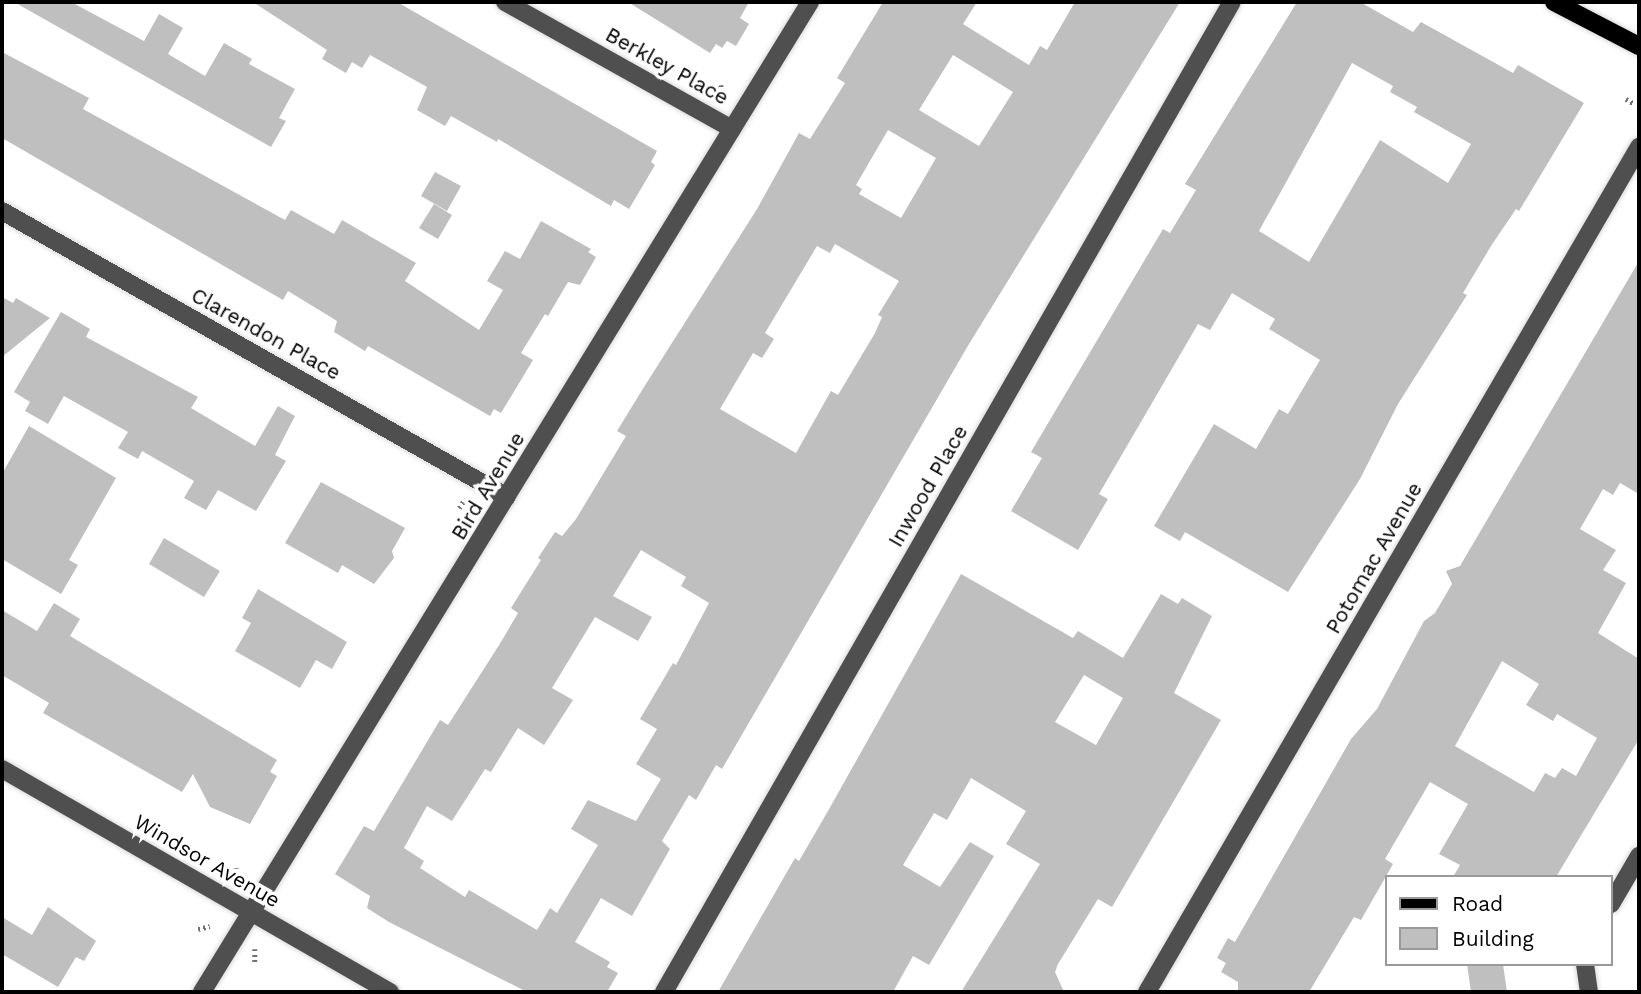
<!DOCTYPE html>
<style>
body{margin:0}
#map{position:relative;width:1641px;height:994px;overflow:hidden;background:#fff;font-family:"Work Sans",sans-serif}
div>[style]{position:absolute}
.building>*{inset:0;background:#bfbfbf}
.path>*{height:4.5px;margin-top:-2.25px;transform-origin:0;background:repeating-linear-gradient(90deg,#717171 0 2px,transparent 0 5.5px)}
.roads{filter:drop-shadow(0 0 2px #dbdbdb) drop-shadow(0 0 2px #dbdbdb)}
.minor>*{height:18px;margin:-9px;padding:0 9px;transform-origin:9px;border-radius:9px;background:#4f4f4f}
.major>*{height:18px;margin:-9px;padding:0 9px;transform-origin:9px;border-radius:9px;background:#000}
span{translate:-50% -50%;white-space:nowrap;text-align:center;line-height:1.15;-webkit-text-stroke:7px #fff;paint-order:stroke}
.street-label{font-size:21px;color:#000}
.frame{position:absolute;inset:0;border:4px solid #000;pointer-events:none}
.legend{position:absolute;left:1385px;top:875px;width:228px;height:91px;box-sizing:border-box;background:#fff;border:2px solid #999;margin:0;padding:9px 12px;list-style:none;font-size:21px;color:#000}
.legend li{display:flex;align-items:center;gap:14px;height:35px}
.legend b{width:35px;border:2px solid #999}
</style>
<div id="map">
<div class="building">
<div style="clip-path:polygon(14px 2px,71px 2px,144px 41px,159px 14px,183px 28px,168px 54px,205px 76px,224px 43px,252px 59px,249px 64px,295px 89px,279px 118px,286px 121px,271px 147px)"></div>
<div style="clip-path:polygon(253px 2px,397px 2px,657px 151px,651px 162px,655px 165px,629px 209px,614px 200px,611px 206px,498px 139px,497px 142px,451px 116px,445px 126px,417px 110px,427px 87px,370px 55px,362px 68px,352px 62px,346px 73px,322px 59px,327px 50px)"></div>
<div style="clip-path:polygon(628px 2px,749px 2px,740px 18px,749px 24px,736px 46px,727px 41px,722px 48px,716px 44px,710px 53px)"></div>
<div style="clip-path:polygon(evenodd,883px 2px,977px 2px,963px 24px,1029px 65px,1040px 46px,1047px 50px,1075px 2px,1180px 2px,969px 344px,722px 769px,716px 765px,696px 800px,689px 795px,662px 841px,670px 849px,632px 916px,601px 898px,575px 942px,610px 962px,607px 967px,618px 973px,607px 992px,527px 992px,389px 922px,367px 908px,370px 896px,335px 874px,364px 826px,374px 831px,440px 720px,448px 725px,501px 642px,518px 613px,511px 608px,541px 560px,538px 558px,555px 532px,562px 536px,576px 519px,626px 436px,617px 431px,644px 387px,757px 209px,799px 133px,810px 139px,845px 83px,837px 78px,883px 2px,953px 55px,1013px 92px,979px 146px,919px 110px,953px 55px,883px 2px,888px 130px,936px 158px,901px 218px,859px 194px,862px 189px,856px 185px,888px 130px,883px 2px,835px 244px,899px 281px,878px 315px,882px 317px,875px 333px,838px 395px,831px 391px,796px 453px,720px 409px,753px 353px,762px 358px,774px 339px,765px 333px,817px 246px,830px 253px,835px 244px,883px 2px,641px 550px,686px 577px,681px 586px,709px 603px,676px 665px,673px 663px,640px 719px,657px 729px,636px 764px,661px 779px,636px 821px,588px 800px,571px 829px,598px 845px,557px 913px,550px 908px,537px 930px,469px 890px,465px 897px,420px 868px,424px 861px,404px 848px,427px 806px,452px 821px,485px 769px,491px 772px,518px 728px,544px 745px,573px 700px,552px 688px,595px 617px,638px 641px,652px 617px,613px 596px,641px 550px)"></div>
<div style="clip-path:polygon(evenodd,1297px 2px,1360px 2px,1413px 32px,1421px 22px,1513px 73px,1518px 65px,1584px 103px,1519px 211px,1516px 209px,1491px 246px,1463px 293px,1467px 295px,1398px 404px,1360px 479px,1288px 592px,1185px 532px,1180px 541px,1154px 526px,1214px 424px,1256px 449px,1279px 409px,1288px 414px,1320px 360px,1269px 329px,1275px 319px,1232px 293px,1210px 330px,1198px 324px,1099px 494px,1108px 499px,1078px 550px,1011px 511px,1042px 458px,1031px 452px,1163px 229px,1170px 233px,1196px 190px,1185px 184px,1297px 2px,1352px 63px,1393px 86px,1390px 92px,1417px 107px,1414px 112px,1471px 144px,1448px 183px,1380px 140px,1309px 262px,1259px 231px,1352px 63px)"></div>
<div style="clip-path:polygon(2px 52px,89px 98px,83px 109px,285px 220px,291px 210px,334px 234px,342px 220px,416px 263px,405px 281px,479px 330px,503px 290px,487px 281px,505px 251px,520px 259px,541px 221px,591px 249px,588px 252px,596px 257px,580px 285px,568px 282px,548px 316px,545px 314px,521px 353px,533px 360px,501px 413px,494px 409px,490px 416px,368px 346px,365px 351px,334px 332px,337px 321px,288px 291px,283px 300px,2px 138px)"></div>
<div style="clip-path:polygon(435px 172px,461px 186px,447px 211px,421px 196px)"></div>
<div style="clip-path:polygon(434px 204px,452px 215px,438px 239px,419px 228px)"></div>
<div style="clip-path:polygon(evenodd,1639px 261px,1639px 494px,1620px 483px,1613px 495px,1603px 489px,1580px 529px,1616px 550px,1603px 570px,1626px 583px,1598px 633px,1639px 659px,1639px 739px,1556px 877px,1453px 877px,1460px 865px,1439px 854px,1468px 804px,1430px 782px,1385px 859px,1393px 864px,1361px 920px,1354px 917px,1309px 992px,1238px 992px,1238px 982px,1221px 972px,1226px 963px,1217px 958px,1228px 938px,1235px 942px,1351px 739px,1377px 709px,1424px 621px,1435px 613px,1452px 584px,1446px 571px,1460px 566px,1639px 261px,1502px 661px,1539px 684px,1526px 705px,1553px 721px,1557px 714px,1597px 738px,1576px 776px,1562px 768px,1555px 778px,1545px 773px,1534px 792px,1455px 746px,1502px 661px)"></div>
<div style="clip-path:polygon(2px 297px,13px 303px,16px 298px,50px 318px,2px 357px)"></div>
<div style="clip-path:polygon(61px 312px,90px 329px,86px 337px,198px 397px,191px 408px,255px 446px,278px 406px,295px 416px,275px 455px,286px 461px,256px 511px,218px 490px,206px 510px,184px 498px,194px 481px,142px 451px,138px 459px,118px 448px,128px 432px,64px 396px,48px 424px,25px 411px,30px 402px,14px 392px)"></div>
<div style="clip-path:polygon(29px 426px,116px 478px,69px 560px,78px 565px,61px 594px,2px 559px,2px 474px)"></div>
<div style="clip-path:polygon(321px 482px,405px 528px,392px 551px,394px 558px,374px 584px,342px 565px,338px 573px,285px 543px)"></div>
<div style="clip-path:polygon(164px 538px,220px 571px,204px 597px,149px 564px)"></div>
<div style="clip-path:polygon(evenodd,961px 574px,1073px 638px,1078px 631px,1123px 658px,1161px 594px,1178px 604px,1182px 598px,1212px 616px,1174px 693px,1221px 720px,1112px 907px,1098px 899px,1058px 964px,1055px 972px,1064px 992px,961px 992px,1040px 864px,1006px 844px,1026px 811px,971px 778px,947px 820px,934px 813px,903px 865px,940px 887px,970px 842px,994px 856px,929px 965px,913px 956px,893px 992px,718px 992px,795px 858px,799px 861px,828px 811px,961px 574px,1084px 675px,1123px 698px,1096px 745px,1055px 722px,1084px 675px)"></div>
<div style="clip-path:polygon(258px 589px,347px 642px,332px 669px,316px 660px,300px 688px,235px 651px,251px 623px,242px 618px)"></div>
<div style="clip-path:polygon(54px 603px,80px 619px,70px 636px,277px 760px,270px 772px,277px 776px,250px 824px,210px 807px,193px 774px,182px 792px,43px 713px,49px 703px,2px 675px,2px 610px,37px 631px)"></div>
<div style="clip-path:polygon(48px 907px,96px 941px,84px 961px,76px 957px,58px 987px,2px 954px,2px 917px,32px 935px)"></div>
<div style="clip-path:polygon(1467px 964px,1503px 964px,1507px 992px,1471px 992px)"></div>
</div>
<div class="path">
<div style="left:721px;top:85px;width:8px;rotate:83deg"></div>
<div style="left:1626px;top:99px;width:10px;rotate:29deg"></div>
<div style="left:459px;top:508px;width:11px;rotate:-56deg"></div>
<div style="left:236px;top:880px;width:12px;rotate:-90deg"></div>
<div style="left:198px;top:929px;width:12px;rotate:-14deg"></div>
<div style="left:255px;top:949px;width:13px;rotate:90deg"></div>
</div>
<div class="roads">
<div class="minor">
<div style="left:505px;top:2px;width:260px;rotate:29.2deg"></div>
<div style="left:2px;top:211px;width:580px;rotate:29.52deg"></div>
<div style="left:2px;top:769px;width:448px;rotate:29.9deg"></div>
<div style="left:1611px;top:904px;width:56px;rotate:-59.7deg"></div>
<div style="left:1585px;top:964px;width:28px;rotate:82deg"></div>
<div style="left:202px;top:992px;width:1162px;rotate:-58.44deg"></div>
<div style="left:664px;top:992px;width:1141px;rotate:-60.16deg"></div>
<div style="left:1147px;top:992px;width:978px;rotate:-59.79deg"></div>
</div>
<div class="major">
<div style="left:1554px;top:2px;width:96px;rotate:27.4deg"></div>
</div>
</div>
<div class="street-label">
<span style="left:667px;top:66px;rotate:29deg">Berkley Place</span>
<span style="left:266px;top:334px;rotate:29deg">Clarendon Place</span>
<span style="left:488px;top:486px;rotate:-59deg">Bird Avenue</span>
<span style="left:928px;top:486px;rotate:-60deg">Inwood Place</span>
<span style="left:1374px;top:558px;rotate:-60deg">Potomac Avenue</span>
<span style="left:207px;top:861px;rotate:30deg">Windsor Avenue</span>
</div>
<div class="frame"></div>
<ul class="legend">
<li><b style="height:9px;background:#000"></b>Road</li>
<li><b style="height:19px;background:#bfbfbf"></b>Building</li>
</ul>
</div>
